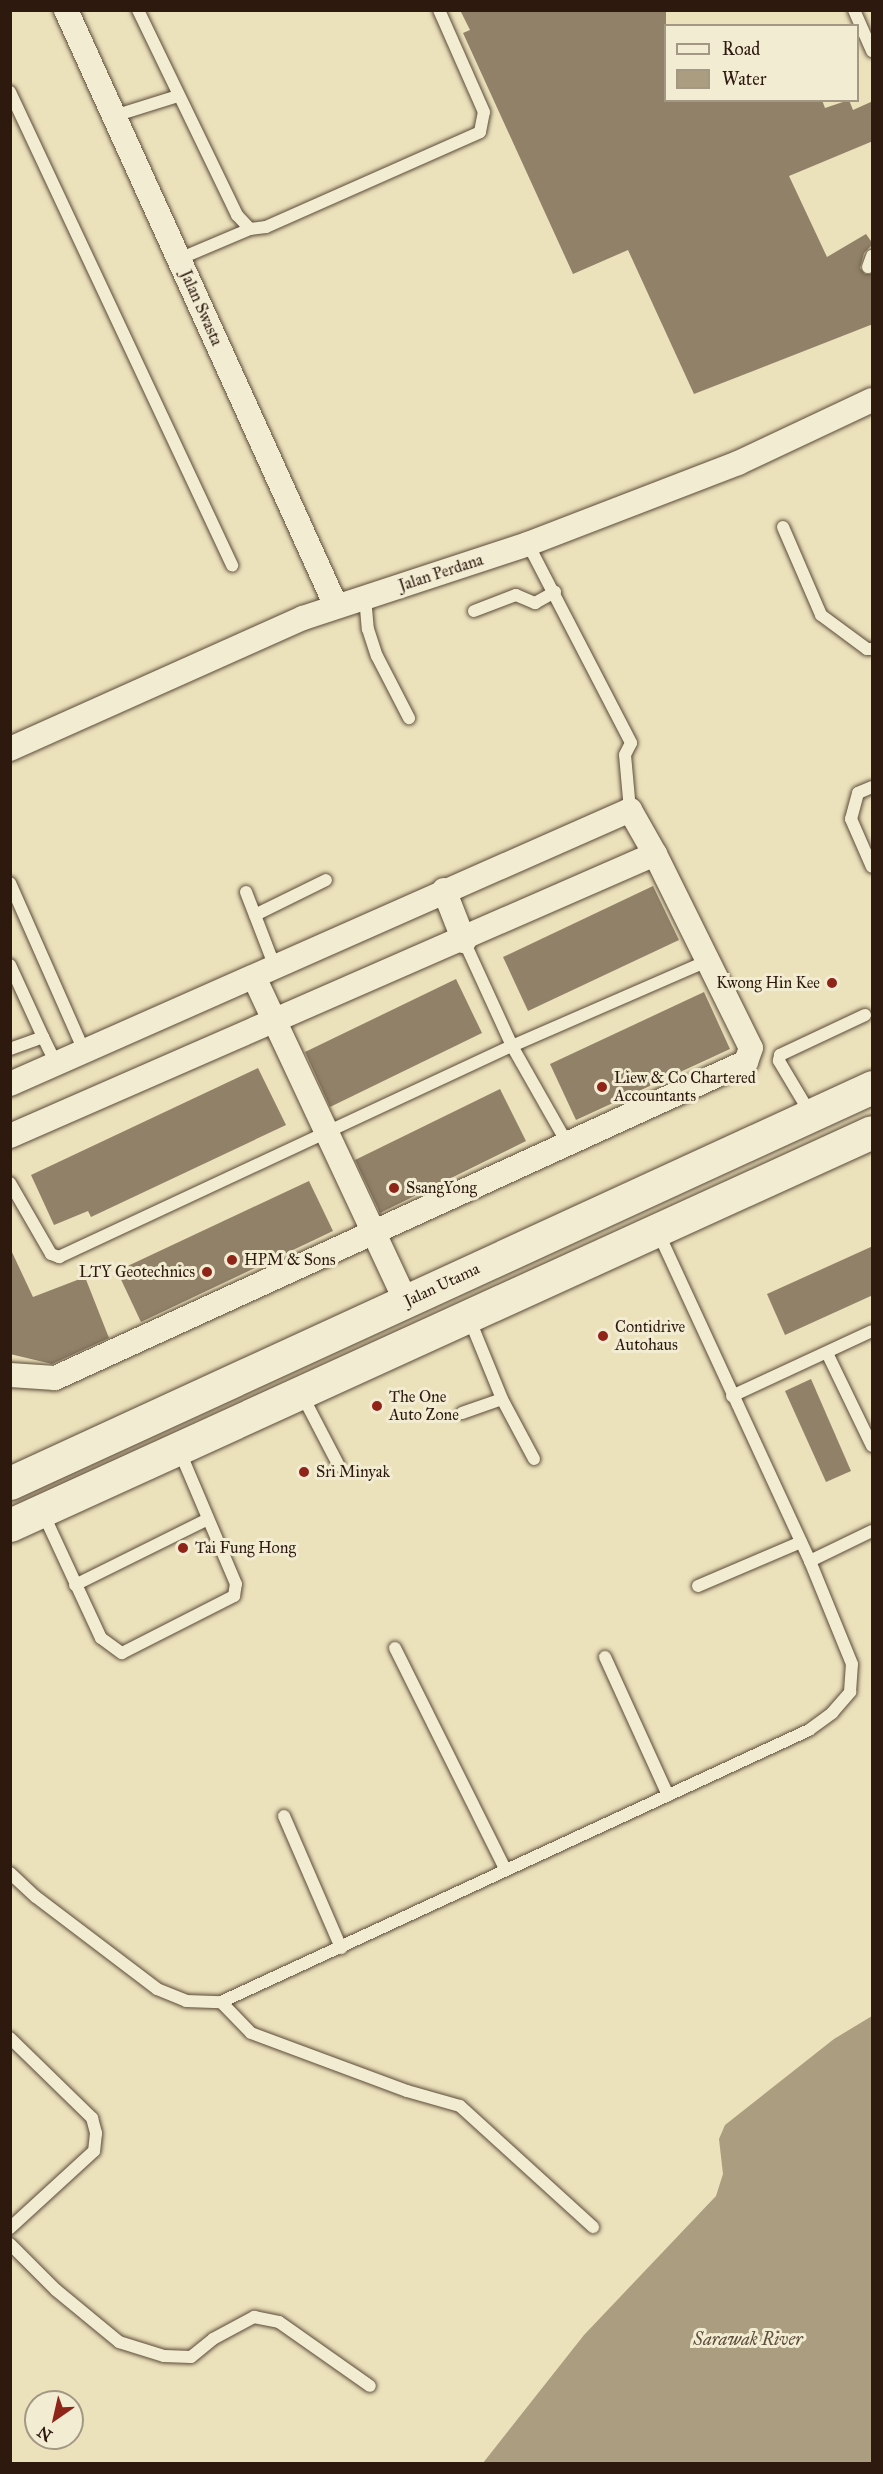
<!DOCTYPE html>
<style>
body{margin:0}
#map{position:relative;width:883px;height:2474px;overflow:hidden;background:#ebe1bb;font-family:"IM FELL Great Primer",serif}
div>[style]{position:absolute}
.water>*{inset:0;background:#aa9d80}
.building>*{inset:0;background:#908168}
.roads{filter:drop-shadow(0 0 2px #5c4b39) drop-shadow(0 0 2px #5c4b39)}
.service>*{height:12px;margin:-6px;padding:0 6px;transform-origin:6px;border-radius:6px;background:#f2ecd3}
.minor>*{height:24px;margin:-12px;padding:0 12px;transform-origin:12px;border-radius:12px;background:#f2ecd3}
.secondary>*{height:33px;margin:-16.5px;padding:0 16.5px;transform-origin:16.5px;border-radius:16.5px;background:#f2ecd3}
.dots>*{width:16px;height:16px;translate:-50% -50%;box-sizing:border-box;border:3px solid #f2ecd3;border-radius:50%}
span{translate:-50% -50%;white-space:nowrap;text-align:center;line-height:1.15;-webkit-text-stroke:6px #f2ecd3;paint-order:stroke}
.street-label{font-size:16px;color:#2d190e}
.poi-label{font-size:16px;color:#2d190e}
.right{translate:-100% -50%;text-align:right}
.left{translate:0 -50%;text-align:left}
.water-label{font-size:18px;color:#5f4e3c;font-style:italic}
.frame{position:absolute;inset:0;border:12px solid #2d190e;pointer-events:none}
.legend{position:absolute;left:664px;top:24px;width:195px;height:78px;box-sizing:border-box;background:#f2ecd3;border:2px solid #a39884;margin:0;padding:8px 10px;list-style:none;font-size:18px;color:#2d190e}
.legend li{display:flex;align-items:center;gap:12px;height:30px}
.legend b{width:30px;border:2px solid #a39884}
.north{position:absolute;left:24px;top:2390px;width:60px;height:60px;box-sizing:border-box;background:#f2ecd3;border:2px solid #a39884;border-radius:50%;rotate:214deg;font-size:16px;font-weight:700;line-height:24px;text-align:center;color:#2d190e}
.north::after{content:'';display:block;margin:auto;width:21px;height:27px;background:#8f2418;clip-path:polygon(50% 0,100% 100%,50% 72%,0 100%)}
</style>
<div id="map">
<div class="water">
<div style="clip-path:polygon(872px 2016px,872px 2463px,483px 2463px,584px 2335px,716px 2196px,723px 2174px,719px 2139px,725px 2125px,834px 2039px)"></div>
</div>
<div class="building">
<div style="clip-path:polygon(460px 10px,666px 10px,666px 100px,822px 100px,825px 108px,849px 100px,853px 110px,873px 101px,873px 141px,789px 176px,827px 257px,866px 234px,873px 244px,864px 253px,860px 268px,865px 274px,873px 274px,873px 324px,694px 394px,628px 250px,573px 274px,463px 33px,470px 30px)"></div>
<div style="clip-path:polygon(653px 886px,679px 940px,528px 1011px,503px 957px)"></div>
<div style="clip-path:polygon(456px 979px,482px 1033px,330px 1107px,305px 1052px)"></div>
<div style="clip-path:polygon(704px 992px,730px 1049px,576px 1120px,550px 1064px)"></div>
<div style="clip-path:polygon(258px 1068px,286px 1125px,91px 1217px,88px 1211px,54px 1225px,31px 1175px)"></div>
<div style="clip-path:polygon(500px 1089px,526px 1141px,380px 1213px,355px 1160px)"></div>
<div style="clip-path:polygon(309px 1181px,333px 1231px,141px 1322px,117px 1271px)"></div>
<div style="clip-path:polygon(873px 1246px,873px 1295px,785px 1335px,767px 1294px)"></div>
<div style="clip-path:polygon(10px 1248px,33px 1297px,85px 1277px,109px 1338px,52px 1364px,10px 1354px)"></div>
<div style="clip-path:polygon(811px 1379px,851px 1471px,826px 1482px,785px 1391px)"></div>
</div>
<div class="roads">
<div class="service">
<div style="left:138px;top:10px;width:228px;rotate:64.2deg"></div>
<div style="left:237px;top:215px;width:19px;rotate:47deg"></div>
<div style="left:250px;top:229px;width:16px;rotate:-7deg"></div>
<div style="left:266px;top:227px;width:234px;rotate:-23.9deg"></div>
<div style="left:480px;top:132px;width:20px;rotate:-79deg"></div>
<div style="left:484px;top:112px;width:111px;rotate:-113.8deg"></div>
<div style="left:854px;top:10px;width:45px;rotate:66.3deg"></div>
<div style="left:10px;top:92px;width:523px;rotate:64.86deg"></div>
<div style="left:114px;top:116px;width:67px;rotate:-17.4deg"></div>
<div style="left:179px;top:259px;width:77px;rotate:-22.9deg"></div>
<div style="left:868px;top:267px;width:12px;rotate:-70deg"></div>
<div style="left:783px;top:527px;width:96px;rotate:66.6deg"></div>
<div style="left:821px;top:615px;width:57px;rotate:36.5deg"></div>
<div style="left:867px;top:649px;width:5px"></div>
<div style="left:528px;top:544px;width:224px;rotate:62.6deg"></div>
<div style="left:631px;top:743px;width:13px;rotate:117deg"></div>
<div style="left:625px;top:755px;width:55px;rotate:84.8deg"></div>
<div style="left:365px;top:597px;width:32px;rotate:85deg"></div>
<div style="left:368px;top:629px;width:28px;rotate:72deg"></div>
<div style="left:377px;top:656px;width:70px;rotate:62.7deg"></div>
<div style="left:474px;top:611px;width:45px;rotate:-20.9deg"></div>
<div style="left:516px;top:595px;width:21px;rotate:23deg"></div>
<div style="left:535px;top:603px;width:23px;rotate:-29deg"></div>
<div style="left:872px;top:787px;width:15px;rotate:157deg"></div>
<div style="left:858px;top:793px;width:27px;rotate:105deg"></div>
<div style="left:851px;top:819px;width:52px;rotate:66.4deg"></div>
<div style="left:10px;top:883px;width:184px;rotate:66.2deg"></div>
<div style="left:246px;top:892px;width:80px;rotate:68.9deg"></div>
<div style="left:255px;top:915px;width:79px;rotate:-26.2deg"></div>
<div style="left:464px;top:941px;width:115px;rotate:65.4deg"></div>
<div style="left:512px;top:1046px;width:112px;rotate:60.4deg"></div>
<div style="left:10px;top:965px;width:79px;rotate:65.4deg"></div>
<div style="left:10px;top:1049px;width:35px;rotate:-20deg"></div>
<div style="left:43px;top:1037px;width:30px;rotate:64deg"></div>
<div style="left:810px;top:1113px;width:61px;rotate:-120.8deg"></div>
<div style="left:779px;top:1061px;width:6px;rotate:-81deg"></div>
<div style="left:780px;top:1055px;width:94px;rotate:-25.2deg"></div>
<div style="left:10px;top:1183px;width:82px;rotate:60deg"></div>
<div style="left:51px;top:1254px;width:9px;rotate:21deg"></div>
<div style="left:59px;top:1257px;width:500px;rotate:-25deg"></div>
<div style="left:512px;top:1046px;width:216px;rotate:-23.5deg"></div>
<div style="left:469px;top:1318px;width:87px;rotate:67.8deg"></div>
<div style="left:502px;top:1399px;width:68px;rotate:61.9deg"></div>
<div style="left:827px;top:1353px;width:103px;rotate:64.2deg"></div>
<div style="left:301px;top:1393px;width:82px;rotate:62.5deg"></div>
<div style="left:732px;top:1396px;width:154px;rotate:-24.9deg"></div>
<div style="left:462px;top:1413px;width:42px;rotate:-19.3deg"></div>
<div style="left:42px;top:1511px;width:140px;rotate:65.1deg"></div>
<div style="left:101px;top:1638px;width:26px;rotate:36deg"></div>
<div style="left:122px;top:1653px;width:126px;rotate:-27deg"></div>
<div style="left:234px;top:1596px;width:12px;rotate:-81deg"></div>
<div style="left:236px;top:1584px;width:146px;rotate:-113deg"></div>
<div style="left:810px;top:1561px;width:69px;rotate:-25.8deg"></div>
<div style="left:75px;top:1585px;width:146px;rotate:-26.4deg"></div>
<div style="left:698px;top:1586px;width:112px;rotate:-23.1deg"></div>
<div style="left:395px;top:1648px;width:247px;rotate:63.5deg"></div>
<div style="left:605px;top:1657px;width:152px;rotate:65.5deg"></div>
<div style="left:284px;top:1816px;width:144px;rotate:66.6deg"></div>
<div style="left:10px;top:1873px;width:35px;rotate:43deg"></div>
<div style="left:36px;top:1897px;width:152px;rotate:37.2deg"></div>
<div style="left:157px;top:1989px;width:31px;rotate:22deg"></div>
<div style="left:186px;top:2001px;width:35px;rotate:2deg"></div>
<div style="left:221px;top:2002px;width:648px;rotate:-24.82deg"></div>
<div style="left:809px;top:1730px;width:29px;rotate:-36deg"></div>
<div style="left:832px;top:1713px;width:28px;rotate:-49deg"></div>
<div style="left:850px;top:1692px;width:28px;rotate:-86deg"></div>
<div style="left:852px;top:1664px;width:111px;rotate:-112.2deg"></div>
<div style="left:810px;top:1561px;width:362px;rotate:-114.8deg"></div>
<div style="left:221px;top:2002px;width:43px;rotate:45.9deg"></div>
<div style="left:251px;top:2033px;width:166px;rotate:20.4deg"></div>
<div style="left:407px;top:2091px;width:55px;rotate:15.8deg"></div>
<div style="left:460px;top:2106px;width:180px;rotate:42.3deg"></div>
<div style="left:10px;top:2038px;width:115px;rotate:44.3deg"></div>
<div style="left:92px;top:2118px;width:16px;rotate:75deg"></div>
<div style="left:96px;top:2133px;width:18px;rotate:96deg"></div>
<div style="left:94px;top:2151px;width:114px;rotate:137.5deg"></div>
<div style="left:10px;top:2244px;width:65px;rotate:45deg"></div>
<div style="left:56px;top:2290px;width:82px;rotate:39.5deg"></div>
<div style="left:119px;top:2342px;width:47px;rotate:17.3deg"></div>
<div style="left:164px;top:2356px;width:27px;rotate:2deg"></div>
<div style="left:191px;top:2357px;width:28px;rotate:-39deg"></div>
<div style="left:213px;top:2339px;width:47px;rotate:-28.2deg"></div>
<div style="left:254px;top:2317px;width:25px;rotate:11deg"></div>
<div style="left:279px;top:2322px;width:111px;rotate:35.1deg"></div>
</div>
<div class="minor">
<div style="left:66px;top:10px;width:654px;rotate:65.63deg"></div>
<div style="left:10px;top:749px;width:321px;rotate:-24.1deg"></div>
<div style="left:303px;top:618px;width:237px;rotate:-18.2deg"></div>
<div style="left:528px;top:544px;width:225px;rotate:-21.1deg"></div>
<div style="left:738px;top:463px;width:148px;rotate:-25.2deg"></div>
<div style="left:444px;top:890px;width:55px;rotate:68.6deg"></div>
<div style="left:254px;top:977px;width:359px;rotate:64.9deg"></div>
<div style="left:10px;top:1084px;width:678px;rotate:-23.84deg"></div>
<div style="left:630px;top:810px;width:51px;rotate:60.4deg"></div>
<div style="left:10px;top:1136px;width:704px;rotate:-23.62deg"></div>
<div style="left:655px;top:854px;width:216px;rotate:63.7deg"></div>
<div style="left:751px;top:1048px;width:15px;rotate:110deg"></div>
<div style="left:746px;top:1062px;width:760px;rotate:155.42deg"></div>
<div style="left:55px;top:1378px;width:45px;rotate:-176.2deg"></div>
</div>
<div class="secondary">
<div style="left:10px;top:1483px;width:949px;rotate:-24.67deg"></div>
<div style="left:10px;top:1525px;width:947px;rotate:-24.51deg"></div>
</div>
</div>
<div class="dots">
<div style="left:832px;top:983px;background:#8f2418"></div>
<div style="left:602px;top:1087px;background:#8f2418"></div>
<div style="left:394px;top:1188px;background:#8f2418"></div>
<div style="left:232px;top:1260px;background:#8f2418"></div>
<div style="left:207px;top:1272px;background:#8f2418"></div>
<div style="left:603px;top:1336px;background:#8f2418"></div>
<div style="left:377px;top:1406px;background:#8f2418"></div>
<div style="left:304px;top:1472px;background:#8f2418"></div>
<div style="left:183px;top:1548px;background:#8f2418"></div>
</div>
<div class="street-label">
<span style="left:201px;top:308px;rotate:66deg">Jalan Swasta</span>
<span style="left:441px;top:573px;rotate:-18deg">Jalan Perdana</span>
<span style="left:442px;top:1285px;rotate:-25deg">Jalan Utama</span>
</div>
<div class="poi-label">
<span class="right" style="left:820px;top:983px">Kwong Hin Kee</span>
<span class="left" style="left:614px;top:1087px">Liew &amp; Co Chartered<br>Accountants</span>
<span class="left" style="left:406px;top:1188px">SsangYong</span>
<span class="left" style="left:244px;top:1260px">HPM &amp; Sons</span>
<span class="right" style="left:195px;top:1272px">LTY Geotechnics</span>
<span class="left" style="left:615px;top:1336px">Contidrive<br>Autohaus</span>
<span class="left" style="left:389px;top:1406px">The One<br>Auto Zone</span>
<span class="left" style="left:316px;top:1472px">Sri Minyak</span>
<span class="left" style="left:195px;top:1548px">Tai Fung Hong</span>
</div>
<div class="water-label">
<span style="left:748px;top:2339px">Sarawak River</span>
</div>
<div class="frame"></div>
<ul class="legend">
<li><b style="height:8px;background:#f2ecd3"></b>Road</li>
<li><b style="height:16px;background:#aa9d80"></b>Water</li>
</ul>
<div class="north">N</div>
</div>
